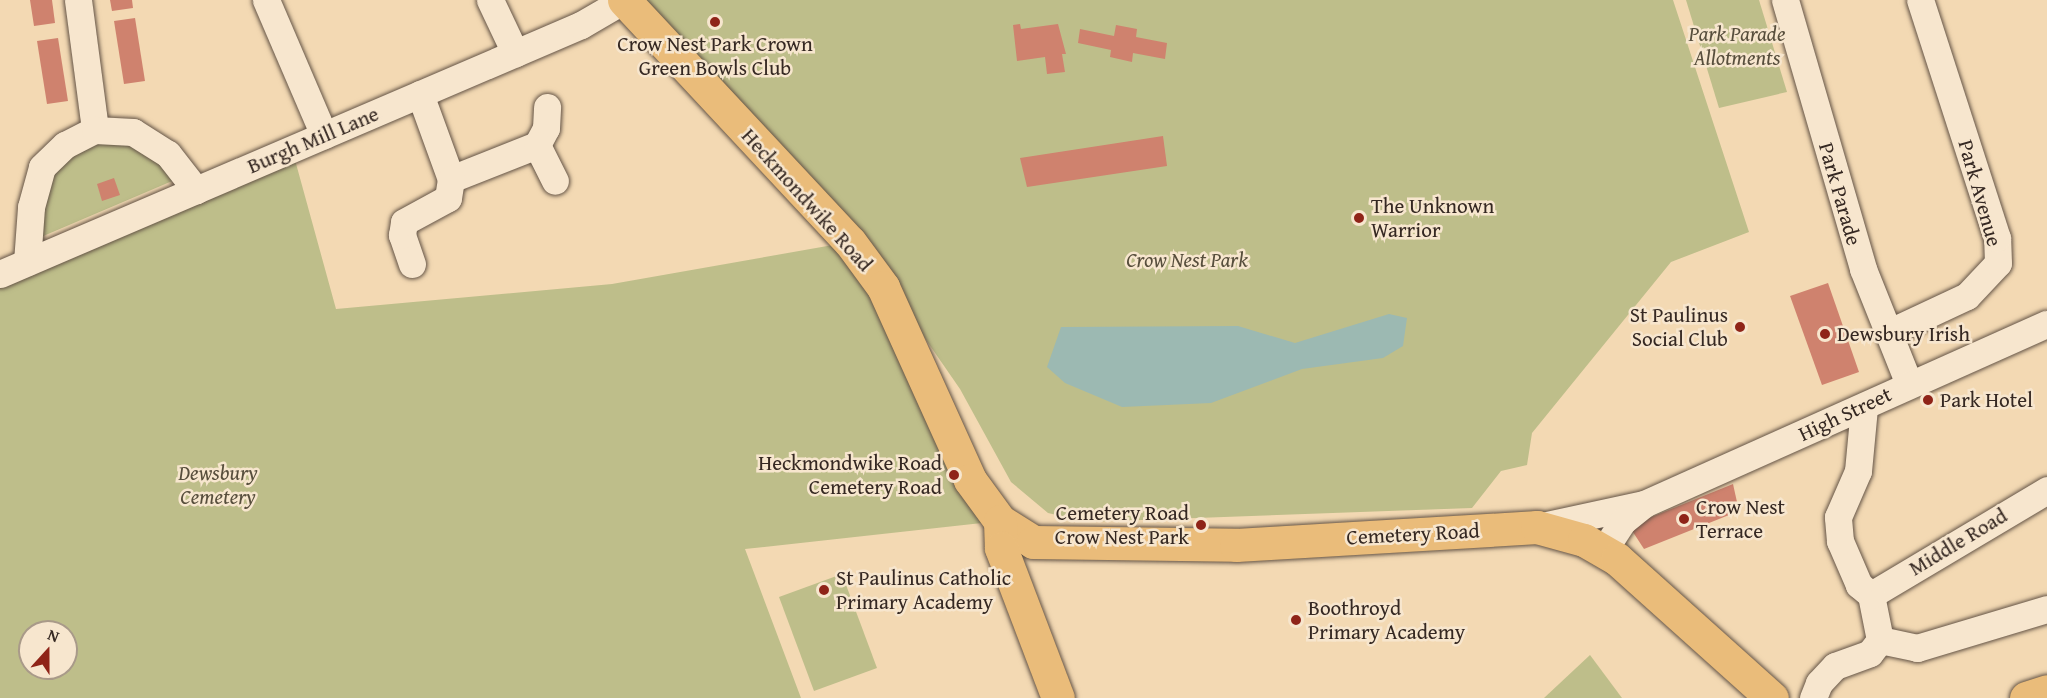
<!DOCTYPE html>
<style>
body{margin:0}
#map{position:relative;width:2047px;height:698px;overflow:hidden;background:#f3d9b3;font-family:"Gentium Book Plus",serif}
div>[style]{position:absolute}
.green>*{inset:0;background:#bebe8a}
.water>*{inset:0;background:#9cb9b2}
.building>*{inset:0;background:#cf826e}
.roads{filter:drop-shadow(0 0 2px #645446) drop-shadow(0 0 2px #645446)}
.minor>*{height:27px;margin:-13.5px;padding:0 13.5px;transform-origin:13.5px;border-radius:13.5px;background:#f7e6ce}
.major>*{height:33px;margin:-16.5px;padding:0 16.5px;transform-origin:16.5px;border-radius:16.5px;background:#eabc7a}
.dots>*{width:16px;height:16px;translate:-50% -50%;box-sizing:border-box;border:3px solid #f7e6ce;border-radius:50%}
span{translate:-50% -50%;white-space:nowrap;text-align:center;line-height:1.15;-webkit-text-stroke:5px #f7e6ce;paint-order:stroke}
.park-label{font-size:21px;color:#574e3c;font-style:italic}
.poi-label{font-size:21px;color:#352822}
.left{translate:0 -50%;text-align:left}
.right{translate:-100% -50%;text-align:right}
.street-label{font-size:21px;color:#352822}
.north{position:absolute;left:18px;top:620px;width:60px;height:60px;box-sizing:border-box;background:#f7e6ce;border:2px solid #a99a89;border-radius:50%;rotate:21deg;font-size:16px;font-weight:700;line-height:24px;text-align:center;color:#352822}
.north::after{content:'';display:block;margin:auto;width:21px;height:27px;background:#8f2418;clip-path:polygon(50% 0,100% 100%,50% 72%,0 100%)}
</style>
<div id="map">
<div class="green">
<div style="clip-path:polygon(645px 0,1673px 0,1749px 232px,1671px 262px,1532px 433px,1527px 465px,1501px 471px,1472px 508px,1087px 522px,1048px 513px,1011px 482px,960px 389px,841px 217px)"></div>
<div style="clip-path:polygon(1686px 0,1759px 0,1787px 92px,1719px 108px)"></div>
<div style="clip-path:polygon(129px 138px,177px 179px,41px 237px,47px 176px,89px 139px)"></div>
<div style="clip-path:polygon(evenodd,292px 149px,336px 309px,612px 284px,850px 242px,1000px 521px,745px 549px,801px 698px,0 698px,0 274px,292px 149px,30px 632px,66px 632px,66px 668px,30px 668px,30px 632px)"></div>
<div style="clip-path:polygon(842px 574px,877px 668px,814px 691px,779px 597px)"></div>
<div style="clip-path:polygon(1590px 655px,1622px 698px,1544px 698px)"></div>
</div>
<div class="water">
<div style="clip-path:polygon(1389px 314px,1407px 318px,1403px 346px,1383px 358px,1302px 369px,1211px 403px,1122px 407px,1065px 383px,1047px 367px,1061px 327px,1238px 326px,1295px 343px)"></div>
</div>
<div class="building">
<div style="clip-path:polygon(30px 0,52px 0,55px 23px,34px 26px)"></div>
<div style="clip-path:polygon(110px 0,132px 0,133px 8px,112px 11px)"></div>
<div style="clip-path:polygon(135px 18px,145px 81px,124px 84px,114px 21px)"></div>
<div style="clip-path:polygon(1020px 24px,1021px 29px,1058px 24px,1066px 54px,1062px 54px,1065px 72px,1047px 74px,1045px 57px,1017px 61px,1013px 25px)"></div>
<div style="clip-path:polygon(1116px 25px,1137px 29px,1136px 37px,1167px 43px,1165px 59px,1133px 53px,1132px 62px,1110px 57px,1111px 50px,1078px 43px,1080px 29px,1114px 36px)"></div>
<div style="clip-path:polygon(58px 38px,68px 101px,47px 104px,37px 41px)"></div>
<div style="clip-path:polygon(1163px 136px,1167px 166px,1027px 187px,1020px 158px)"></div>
<div style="clip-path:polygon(114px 178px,120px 195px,102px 201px,97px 184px)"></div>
<div style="clip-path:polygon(1828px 283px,1859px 372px,1822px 385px,1790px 296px)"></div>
<div style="clip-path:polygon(1733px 484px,1739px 511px,1644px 549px,1629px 526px)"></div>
</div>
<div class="roads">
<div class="minor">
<div style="left:78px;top:0;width:131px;rotate:82.5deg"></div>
<div style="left:266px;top:0;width:147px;rotate:66.8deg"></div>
<div style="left:490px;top:0;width:59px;rotate:64.7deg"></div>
<div style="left:1785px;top:0;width:280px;rotate:73.8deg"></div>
<div style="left:1863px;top:269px;width:124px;rotate:68.2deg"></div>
<div style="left:420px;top:94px;width:90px;rotate:70deg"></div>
<div style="left:451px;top:179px;width:92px;rotate:-21.6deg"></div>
<div style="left:537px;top:145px;width:19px;rotate:-62deg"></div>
<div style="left:546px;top:128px;width:21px;rotate:-87deg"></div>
<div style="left:537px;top:145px;width:40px;rotate:63.4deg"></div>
<div style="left:27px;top:262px;width:55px;rotate:-85.8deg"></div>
<div style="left:31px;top:207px;width:41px;rotate:-74.6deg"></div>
<div style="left:42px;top:167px;width:32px;rotate:-44deg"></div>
<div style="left:65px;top:145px;width:34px;rotate:-27deg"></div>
<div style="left:95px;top:130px;width:38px;rotate:3deg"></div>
<div style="left:133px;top:132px;width:41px;rotate:32.2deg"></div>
<div style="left:168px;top:154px;width:46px;rotate:52.1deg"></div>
<div style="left:412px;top:264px;width:31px;rotate:-109deg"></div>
<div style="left:402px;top:235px;width:13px;rotate:-81deg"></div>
<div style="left:404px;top:222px;width:50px;rotate:-28.6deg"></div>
<div style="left:448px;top:198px;width:19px;rotate:-81deg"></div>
<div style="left:0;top:274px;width:632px;rotate:-23.2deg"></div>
<div style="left:581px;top:25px;width:50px;rotate:-30.2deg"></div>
<div style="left:1890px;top:332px;width:85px;rotate:-25.1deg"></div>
<div style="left:1967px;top:296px;width:45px;rotate:-46.8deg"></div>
<div style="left:1998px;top:263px;width:25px;rotate:-92deg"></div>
<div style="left:1997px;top:238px;width:250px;rotate:-107.9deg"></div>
<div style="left:1537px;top:527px;width:109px;rotate:-12.1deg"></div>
<div style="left:1644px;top:504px;width:441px;rotate:-24.1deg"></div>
<div style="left:1604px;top:550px;width:35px;rotate:-57deg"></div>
<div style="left:1623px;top:521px;width:26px;rotate:-39deg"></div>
<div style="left:1871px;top:595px;width:205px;rotate:-30.8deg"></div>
<div style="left:1880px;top:640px;width:38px;rotate:12deg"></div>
<div style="left:1917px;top:648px;width:136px;rotate:-16.7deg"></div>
<div style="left:1813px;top:698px;width:16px;rotate:-68deg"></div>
<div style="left:1819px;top:683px;width:23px;rotate:-47deg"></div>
<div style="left:1835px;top:666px;width:37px;rotate:-20deg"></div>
<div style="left:1870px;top:653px;width:16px;rotate:-52deg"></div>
<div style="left:1880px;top:640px;width:46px;rotate:-101.3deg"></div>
<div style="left:1871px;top:595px;width:16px;rotate:-140deg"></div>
<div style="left:1859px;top:585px;width:48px;rotate:-113.4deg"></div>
<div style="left:1840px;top:541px;width:24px;rotate:-95deg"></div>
<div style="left:1838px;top:517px;width:50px;rotate:-66.5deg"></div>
<div style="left:1858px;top:471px;width:64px;rotate:-84.6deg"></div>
</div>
<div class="major">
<div style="left:624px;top:0;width:331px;rotate:47deg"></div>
<div style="left:850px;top:242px;width:56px;rotate:53.7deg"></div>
<div style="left:883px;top:287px;width:212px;rotate:65.7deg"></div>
<div style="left:970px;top:480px;width:51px;rotate:53.8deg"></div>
<div style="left:1000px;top:521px;width:39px;rotate:32deg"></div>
<div style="left:1033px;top:542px;width:203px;rotate:0.8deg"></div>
<div style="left:1236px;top:545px;width:302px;rotate:-3.4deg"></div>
<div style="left:1537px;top:527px;width:49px;rotate:15.5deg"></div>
<div style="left:1584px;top:540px;width:38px;rotate:30deg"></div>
<div style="left:1617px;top:559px;width:208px;rotate:41.9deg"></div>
<div style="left:1000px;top:521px;width:27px;rotate:88deg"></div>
<div style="left:1001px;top:548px;width:160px;rotate:69.2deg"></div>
<div style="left:2026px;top:698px;width:22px;rotate:-18deg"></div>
</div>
</div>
<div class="dots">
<div style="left:715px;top:22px;background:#8f2418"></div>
<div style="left:1359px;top:218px;background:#8f2418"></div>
<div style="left:1740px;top:327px;background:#8f2418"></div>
<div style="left:1825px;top:334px;background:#8f2418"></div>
<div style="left:1928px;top:400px;background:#8f2418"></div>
<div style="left:954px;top:475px;background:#8f2418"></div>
<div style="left:1684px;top:519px;background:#8f2418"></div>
<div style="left:1201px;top:525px;background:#8f2418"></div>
<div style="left:824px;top:590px;background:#8f2418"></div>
<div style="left:1296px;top:620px;background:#8f2418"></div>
</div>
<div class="park-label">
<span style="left:1737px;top:46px">Park Parade<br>Allotments</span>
<span style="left:1187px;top:260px">Crow Nest Park</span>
<span style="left:218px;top:485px">Dewsbury<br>Cemetery</span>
</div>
<div class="poi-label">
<span style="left:715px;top:56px">Crow Nest Park Crown<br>Green Bowls Club</span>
<span class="left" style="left:1371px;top:218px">The Unknown<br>Warrior</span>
<span class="right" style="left:1728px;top:327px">St Paulinus<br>Social Club</span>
<span class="left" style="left:1837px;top:334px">Dewsbury Irish</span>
<span class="left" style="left:1940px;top:400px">Park Hotel</span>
<span class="right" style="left:942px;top:475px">Heckmondwike Road<br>Cemetery Road</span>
<span class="left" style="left:1696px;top:519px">Crow Nest<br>Terrace</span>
<span class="right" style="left:1189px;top:525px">Cemetery Road<br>Crow Nest Park</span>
<span class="left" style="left:836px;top:590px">St Paulinus Catholic<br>Primary Academy</span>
<span class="left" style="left:1308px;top:620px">Boothroyd<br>Primary Academy</span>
</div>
<div class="street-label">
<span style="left:313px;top:140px;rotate:-23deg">Burgh Mill Lane</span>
<span style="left:1980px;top:193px;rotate:74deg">Park Avenue</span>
<span style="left:1840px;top:194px;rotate:74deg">Park Parade</span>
<span style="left:807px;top:200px;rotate:48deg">Heckmondwike Road</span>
<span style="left:1845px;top:414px;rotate:-25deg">High Street</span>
<span style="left:1413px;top:534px;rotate:-3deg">Cemetery Road</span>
<span style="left:1958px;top:542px;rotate:-31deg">Middle Road</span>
</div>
<div class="north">N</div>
</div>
